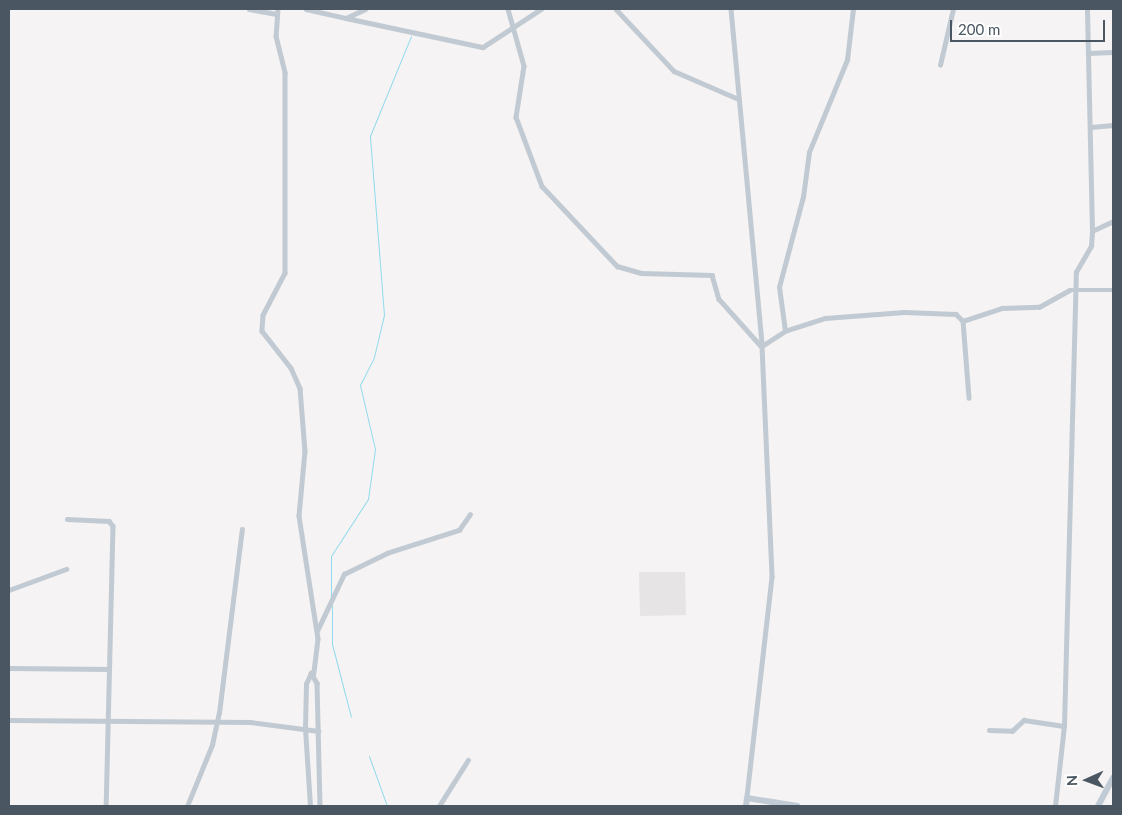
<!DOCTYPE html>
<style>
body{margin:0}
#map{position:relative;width:1122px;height:815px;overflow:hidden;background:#f5f3f3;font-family:Lato,sans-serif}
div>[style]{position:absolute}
.education>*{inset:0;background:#e6e4e5}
.stream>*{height:1px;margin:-0.5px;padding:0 0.5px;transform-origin:0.5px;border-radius:0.5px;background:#90daee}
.street>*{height:4.5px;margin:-2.25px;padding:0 2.25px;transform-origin:2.25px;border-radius:2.25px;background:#c1cad2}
.secondary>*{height:6px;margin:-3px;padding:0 3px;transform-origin:3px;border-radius:3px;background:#c1cbd6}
span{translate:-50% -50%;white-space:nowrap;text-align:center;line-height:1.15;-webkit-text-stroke:4px #fff;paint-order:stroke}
.frame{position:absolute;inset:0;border:10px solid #4a5661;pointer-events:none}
.north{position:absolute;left:1062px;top:755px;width:50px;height:50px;-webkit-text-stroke:4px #fff;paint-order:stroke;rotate:268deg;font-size:14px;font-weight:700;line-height:20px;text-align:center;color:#4a5661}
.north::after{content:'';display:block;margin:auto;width:18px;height:22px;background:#4a5661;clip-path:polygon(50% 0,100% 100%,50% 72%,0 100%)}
.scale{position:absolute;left:950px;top:20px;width:155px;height:22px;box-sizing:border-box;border:2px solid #4a5661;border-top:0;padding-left:6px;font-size:15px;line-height:18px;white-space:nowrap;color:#4a5661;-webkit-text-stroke:4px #fff;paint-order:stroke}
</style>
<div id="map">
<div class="education">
<div style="clip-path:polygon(639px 572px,685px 572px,686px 615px,640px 616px)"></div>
</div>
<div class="stream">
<div style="left:331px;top:596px;width:40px;rotate:-90deg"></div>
<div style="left:331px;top:556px;width:68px;rotate:-57deg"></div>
<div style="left:368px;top:499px;width:50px;rotate:-82deg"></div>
<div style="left:375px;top:449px;width:66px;rotate:-103.2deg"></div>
<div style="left:360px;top:385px;width:31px;rotate:-63deg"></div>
<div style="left:374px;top:357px;width:43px;rotate:-76.6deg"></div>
<div style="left:384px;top:315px;width:180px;rotate:-94.5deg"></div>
<div style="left:370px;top:136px;width:108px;rotate:-67.7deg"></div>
<div style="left:332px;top:605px;width:39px;rotate:90deg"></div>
<div style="left:332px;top:644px;width:75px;rotate:75.4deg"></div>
<div style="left:369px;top:756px;width:53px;rotate:70.2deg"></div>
</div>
<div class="street">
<div style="left:249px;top:9px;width:28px;rotate:10deg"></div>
<div style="left:278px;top:9px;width:27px;rotate:94deg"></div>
<div style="left:276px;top:36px;width:38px;rotate:76deg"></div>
<div style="left:285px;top:73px;width:200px;rotate:90deg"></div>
<div style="left:285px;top:273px;width:47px;rotate:117.6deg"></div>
<div style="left:263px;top:315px;width:16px;rotate:94deg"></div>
<div style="left:262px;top:331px;width:47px;rotate:51.9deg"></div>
<div style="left:291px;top:368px;width:22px;rotate:66deg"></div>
<div style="left:300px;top:388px;width:63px;rotate:85.5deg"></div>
<div style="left:305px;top:451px;width:65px;rotate:95.3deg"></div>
<div style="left:299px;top:516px;width:124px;rotate:81.2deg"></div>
<div style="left:318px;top:639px;width:35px;rotate:97deg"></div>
<div style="left:306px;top:9px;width:41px;rotate:12.7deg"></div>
<div style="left:346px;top:18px;width:21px;rotate:-25deg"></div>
<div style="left:508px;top:9px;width:59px;rotate:74.3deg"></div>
<div style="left:524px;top:66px;width:52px;rotate:98.9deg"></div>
<div style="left:516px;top:117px;width:74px;rotate:69.4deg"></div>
<div style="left:542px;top:186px;width:110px;rotate:46.8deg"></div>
<div style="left:617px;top:266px;width:25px;rotate:16deg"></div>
<div style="left:641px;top:273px;width:71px;rotate:1.6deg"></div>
<div style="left:712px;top:275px;width:25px;rotate:74deg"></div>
<div style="left:719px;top:299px;width:63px;rotate:48.2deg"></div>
<div style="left:616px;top:9px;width:85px;rotate:46.9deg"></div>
<div style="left:674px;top:71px;width:68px;rotate:23.5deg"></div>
<div style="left:731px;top:9px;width:338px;rotate:84.7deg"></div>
<div style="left:762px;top:346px;width:231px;rotate:87.5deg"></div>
<div style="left:772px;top:577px;width:222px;rotate:96.5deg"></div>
<div style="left:346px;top:18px;width:140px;rotate:12deg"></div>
<div style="left:483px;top:47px;width:69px;rotate:-33.2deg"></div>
<div style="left:1088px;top:53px;width:25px;rotate:-2deg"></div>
<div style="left:940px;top:65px;width:57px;rotate:-76.9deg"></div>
<div style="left:1091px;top:127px;width:22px;rotate:-5deg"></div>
<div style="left:1092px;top:231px;width:23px;rotate:-25deg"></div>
<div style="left:963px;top:321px;width:41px;rotate:-18.4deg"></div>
<div style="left:1002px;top:308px;width:37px;rotate:-2deg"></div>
<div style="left:1039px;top:307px;width:35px;rotate:-29deg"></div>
<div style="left:1070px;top:290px;width:43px"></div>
<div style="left:785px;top:331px;width:42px;rotate:-18deg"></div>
<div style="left:825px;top:318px;width:79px;rotate:-4.3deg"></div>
<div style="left:904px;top:312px;width:52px;rotate:2.2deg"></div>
<div style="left:956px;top:314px;width:10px;rotate:45deg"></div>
<div style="left:963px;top:321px;width:77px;rotate:85.5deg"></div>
<div style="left:762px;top:346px;width:27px;rotate:-33deg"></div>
<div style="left:785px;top:331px;width:44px;rotate:-97.8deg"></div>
<div style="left:779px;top:287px;width:93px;rotate:-75.1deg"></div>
<div style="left:803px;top:197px;width:45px;rotate:-82.4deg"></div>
<div style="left:809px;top:152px;width:100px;rotate:-67.6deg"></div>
<div style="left:847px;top:60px;width:51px;rotate:-83.3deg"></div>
<div style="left:67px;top:519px;width:42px;rotate:2.7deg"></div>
<div style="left:109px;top:521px;width:6px;rotate:51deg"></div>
<div style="left:113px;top:526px;width:280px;rotate:91.4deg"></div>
<div style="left:9px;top:590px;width:61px;rotate:-20.2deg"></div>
<div style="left:317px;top:631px;width:63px;rotate:-64.7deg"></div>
<div style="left:344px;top:574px;width:48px;rotate:-26deg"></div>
<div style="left:387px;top:553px;width:76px;rotate:-17.7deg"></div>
<div style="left:459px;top:530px;width:19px;rotate:-55deg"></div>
<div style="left:9px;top:668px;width:100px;rotate:0.6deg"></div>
<div style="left:9px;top:720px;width:241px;rotate:0.5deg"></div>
<div style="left:250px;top:722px;width:69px;rotate:7.5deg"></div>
<div style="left:989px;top:730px;width:23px;rotate:2deg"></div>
<div style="left:1012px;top:731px;width:16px;rotate:-43deg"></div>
<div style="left:1024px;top:720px;width:40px;rotate:8.5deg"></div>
<div style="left:187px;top:806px;width:66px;rotate:-67.7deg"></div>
<div style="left:212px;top:745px;width:33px;rotate:-78deg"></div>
<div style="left:219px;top:713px;width:185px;rotate:-82.9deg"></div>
<div style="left:310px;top:806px;width:78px;rotate:-93.7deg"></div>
<div style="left:305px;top:728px;width:44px;rotate:-88.7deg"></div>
<div style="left:306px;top:684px;width:12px;rotate:-66deg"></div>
<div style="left:311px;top:673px;width:12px;rotate:59deg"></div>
<div style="left:317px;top:683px;width:123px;rotate:88.6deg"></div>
<div style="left:439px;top:806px;width:54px;rotate:-57.8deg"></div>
<div style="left:1055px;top:806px;width:81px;rotate:-83.6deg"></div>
<div style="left:1064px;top:726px;width:454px;rotate:-88.5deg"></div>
<div style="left:1076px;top:272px;width:30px;rotate:-60deg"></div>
<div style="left:1091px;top:246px;width:15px;rotate:-86deg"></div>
<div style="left:1092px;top:231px;width:222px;rotate:-91.3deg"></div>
</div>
<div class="secondary">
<div style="left:746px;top:806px;width:8px;rotate:-83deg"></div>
<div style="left:747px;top:798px;width:51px;rotate:9.1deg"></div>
<div style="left:1098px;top:806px;width:32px;rotate:-62deg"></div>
</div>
<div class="frame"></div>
<div class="north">N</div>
<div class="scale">200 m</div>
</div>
